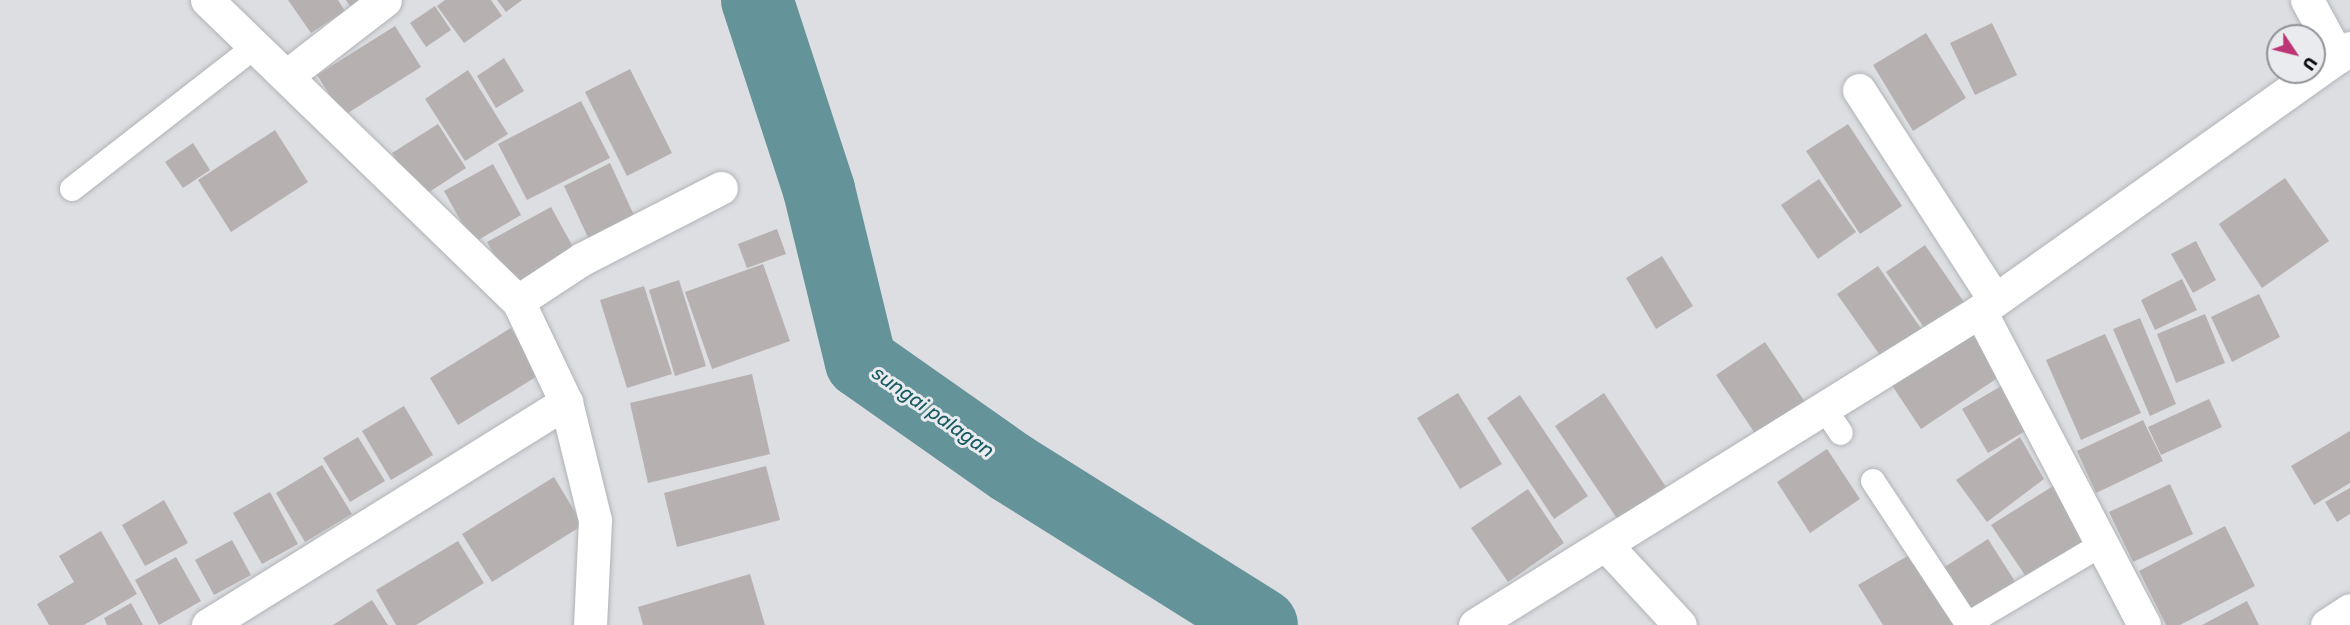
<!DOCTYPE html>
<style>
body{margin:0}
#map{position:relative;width:2350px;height:625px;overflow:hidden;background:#dcdee2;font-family:Rubik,sans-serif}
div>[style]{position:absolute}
.river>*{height:72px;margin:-36px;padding:0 36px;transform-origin:36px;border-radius:36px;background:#64939a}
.building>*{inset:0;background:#b6b1b0}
.roads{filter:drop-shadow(0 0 2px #b1b3b7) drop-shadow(0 0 2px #b1b3b7)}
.service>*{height:24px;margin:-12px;padding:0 12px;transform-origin:12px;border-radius:12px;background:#fff}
.minor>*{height:33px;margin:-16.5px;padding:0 16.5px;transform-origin:16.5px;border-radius:16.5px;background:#fff}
span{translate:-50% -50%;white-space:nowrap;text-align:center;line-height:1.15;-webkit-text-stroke:6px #e9ebef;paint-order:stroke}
.water-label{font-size:20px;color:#185b63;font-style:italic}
.north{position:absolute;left:2266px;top:24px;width:60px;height:60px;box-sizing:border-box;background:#e9ebef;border:2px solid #919295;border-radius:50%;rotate:125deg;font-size:16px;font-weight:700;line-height:24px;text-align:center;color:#0c0d0e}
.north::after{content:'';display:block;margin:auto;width:21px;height:27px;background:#bc3574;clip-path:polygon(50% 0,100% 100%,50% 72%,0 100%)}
</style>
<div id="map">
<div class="river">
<div style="left:757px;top:0;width:200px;rotate:71.9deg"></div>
<div style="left:819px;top:190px;width:177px;rotate:76.3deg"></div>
<div style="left:861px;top:362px;width:184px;rotate:35.1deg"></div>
<div style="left:1012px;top:468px;width:295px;rotate:32.1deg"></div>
</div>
<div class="building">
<div style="clip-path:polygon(288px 0,338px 0,345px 11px,311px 33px)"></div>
<div style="clip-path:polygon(346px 0,360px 0,350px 6px)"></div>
<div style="clip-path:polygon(445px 0,491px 0,502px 16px,464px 43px,437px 6px)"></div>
<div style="clip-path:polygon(497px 0,522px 0,506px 12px)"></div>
<div style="clip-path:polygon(435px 6px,451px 30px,426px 47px,410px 23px)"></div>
<div style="clip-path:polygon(1992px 23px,2017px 75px,1975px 95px,1950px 43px)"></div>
<div style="clip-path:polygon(395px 26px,421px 67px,343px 116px,317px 75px)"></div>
<div style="clip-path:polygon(1926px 33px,1966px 98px,1913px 131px,1873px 65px)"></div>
<div style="clip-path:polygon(504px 58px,524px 91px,496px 108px,477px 76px)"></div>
<div style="clip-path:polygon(630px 69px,672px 153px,627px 176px,585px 92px)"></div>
<div style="clip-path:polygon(468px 70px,508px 134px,465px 161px,425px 99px)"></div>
<div style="clip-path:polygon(581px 101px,610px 158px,527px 200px,498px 144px)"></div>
<div style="clip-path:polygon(438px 124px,466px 168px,420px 198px,392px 153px)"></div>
<div style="clip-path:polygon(1848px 124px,1902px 206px,1860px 234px,1806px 151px)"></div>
<div style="clip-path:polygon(275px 130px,308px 182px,231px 232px,198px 180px)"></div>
<div style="clip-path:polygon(193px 143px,210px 170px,183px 188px,165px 162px)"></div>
<div style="clip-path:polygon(610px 163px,638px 224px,592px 246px,564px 186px)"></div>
<div style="clip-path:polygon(493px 164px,521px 215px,473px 243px,444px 191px)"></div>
<div style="clip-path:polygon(2285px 178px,2329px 241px,2262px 288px,2219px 224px)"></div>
<div style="clip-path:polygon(1819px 179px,1856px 232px,1818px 259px,1781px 205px)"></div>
<div style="clip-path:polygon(551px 207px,577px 254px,513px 290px,487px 242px)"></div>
<div style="clip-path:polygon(777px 229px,786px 254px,747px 268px,738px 244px)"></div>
<div style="clip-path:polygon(2196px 241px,2216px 280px,2193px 293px,2171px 254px)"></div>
<div style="clip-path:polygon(1925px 245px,1964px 302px,1925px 329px,1886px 272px)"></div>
<div style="clip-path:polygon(1662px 256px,1693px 306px,1656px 329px,1626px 278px)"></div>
<div style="clip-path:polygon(763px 264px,790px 341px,712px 369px,685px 292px)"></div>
<div style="clip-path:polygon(1878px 266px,1924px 333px,1884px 361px,1837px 294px)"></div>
<div style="clip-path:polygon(2182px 279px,2197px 310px,2155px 330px,2141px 300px)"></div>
<div style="clip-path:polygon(679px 280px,706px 366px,675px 376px,649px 290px)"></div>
<div style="clip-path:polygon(644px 286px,672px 374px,627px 388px,600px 300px)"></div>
<div style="clip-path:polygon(2259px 294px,2280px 337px,2232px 362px,2211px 317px)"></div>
<div style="clip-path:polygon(2205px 314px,2225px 363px,2176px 383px,2157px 334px)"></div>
<div style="clip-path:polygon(2140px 318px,2176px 404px,2150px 416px,2113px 329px)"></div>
<div style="clip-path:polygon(1970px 327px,2002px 375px,1921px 429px,1889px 381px)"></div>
<div style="clip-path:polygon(511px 328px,539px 375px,458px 425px,430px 378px)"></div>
<div style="clip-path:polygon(2105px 334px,2141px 413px,2081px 440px,2046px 360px)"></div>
<div style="clip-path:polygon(1765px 342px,1805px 402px,1756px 435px,1716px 375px)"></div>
<div style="clip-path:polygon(752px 374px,770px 454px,648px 483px,630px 403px)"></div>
<div style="clip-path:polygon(2003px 385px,2029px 429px,1988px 453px,1962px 409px)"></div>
<div style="clip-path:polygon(1458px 393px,1502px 464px,1460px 489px,1417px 418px)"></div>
<div style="clip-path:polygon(1604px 393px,1666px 487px,1618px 520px,1555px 426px)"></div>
<div style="clip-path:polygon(1520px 395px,1588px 496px,1554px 519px,1487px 418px)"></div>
<div style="clip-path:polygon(2209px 399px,2222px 427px,2161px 455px,2148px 427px)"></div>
<div style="clip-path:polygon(404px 406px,433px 455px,391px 480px,362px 431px)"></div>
<div style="clip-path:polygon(2143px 420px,2163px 461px,2096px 493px,2077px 451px)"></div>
<div style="clip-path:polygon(2350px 431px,2350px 483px,2314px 505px,2291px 466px)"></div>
<div style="clip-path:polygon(358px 437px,385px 481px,350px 502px,323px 458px)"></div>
<div style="clip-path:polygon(2020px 437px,2044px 479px,1987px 522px,1956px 480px)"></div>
<div style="clip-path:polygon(1827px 449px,1860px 499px,1810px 533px,1777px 482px)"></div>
<div style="clip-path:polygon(322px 465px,352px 514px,305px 542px,276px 493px)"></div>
<div style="clip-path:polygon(766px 466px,780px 520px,677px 547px,664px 493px)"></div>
<div style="clip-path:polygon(554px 477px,583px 525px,492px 582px,462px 534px)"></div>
<div style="clip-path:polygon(2058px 483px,2089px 539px,2029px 581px,1991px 525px)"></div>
<div style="clip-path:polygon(2170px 484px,2193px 534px,2133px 562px,2109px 512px)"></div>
<div style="clip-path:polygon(2350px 488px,2350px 514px,2337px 522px,2325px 502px)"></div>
<div style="clip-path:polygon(1528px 489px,1564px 543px,1508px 582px,1471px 528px)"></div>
<div style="clip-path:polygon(270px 492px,298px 544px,262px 564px,233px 513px)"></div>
<div style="clip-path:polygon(164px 500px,188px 543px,145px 566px,122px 525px)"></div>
<div style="clip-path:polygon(2225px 526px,2255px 586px,2180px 625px,2166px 625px,2139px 571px)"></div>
<div style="clip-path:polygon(101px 531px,137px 594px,84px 625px,49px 625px,37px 604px,74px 582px,59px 556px)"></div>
<div style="clip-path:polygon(1988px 539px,2016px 583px,1969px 615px,1940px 570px)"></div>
<div style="clip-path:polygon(232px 540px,251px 575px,214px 595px,195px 560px)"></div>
<div style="clip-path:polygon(458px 541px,484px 583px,416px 625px,396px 625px,376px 590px)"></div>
<div style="clip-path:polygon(1911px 554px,1953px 625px,1883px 625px,1858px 585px)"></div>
<div style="clip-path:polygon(176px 557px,201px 601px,159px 625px,135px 580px)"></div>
<div style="clip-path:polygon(750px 574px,765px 625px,643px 625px,638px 607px)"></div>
<div style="clip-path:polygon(372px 600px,388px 625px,333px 625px)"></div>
<div style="clip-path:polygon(2247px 601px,2259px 625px,2202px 625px)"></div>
<div style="clip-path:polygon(131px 603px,143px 625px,107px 625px,104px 618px)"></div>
</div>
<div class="roads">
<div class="service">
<div style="left:72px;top:189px;width:234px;rotate:-37.9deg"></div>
<div style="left:1824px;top:408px;width:30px;rotate:56deg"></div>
<div style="left:1873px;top:481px;width:173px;rotate:56.6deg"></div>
<div style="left:1966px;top:625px;width:157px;rotate:-30.7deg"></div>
</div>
<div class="minor">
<div style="left:207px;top:0;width:433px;rotate:44.1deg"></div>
<div style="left:518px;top:301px;width:112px;rotate:64.6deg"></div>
<div style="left:566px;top:402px;width:122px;rotate:76.2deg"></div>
<div style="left:595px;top:520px;width:105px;rotate:92.7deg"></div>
<div style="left:2307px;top:0;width:65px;rotate:61.5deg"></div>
<div style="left:289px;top:74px;width:121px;rotate:-37.6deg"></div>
<div style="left:1859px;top:90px;width:250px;rotate:57.1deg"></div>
<div style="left:518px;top:301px;width:77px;rotate:-33.3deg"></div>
<div style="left:582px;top:259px;width:156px;rotate:-27.1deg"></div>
<div style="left:1980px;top:311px;width:354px;rotate:62.4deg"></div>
<div style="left:1605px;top:544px;width:110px;rotate:47.2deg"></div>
<div style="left:208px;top:625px;width:422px;rotate:-31.9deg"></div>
<div style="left:1475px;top:625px;width:595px;rotate:-31.87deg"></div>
<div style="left:1980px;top:311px;width:454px;rotate:-35.4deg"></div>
<div style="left:2327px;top:625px;width:27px;rotate:-33deg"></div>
</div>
</div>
<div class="water-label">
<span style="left:933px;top:412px;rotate:35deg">sungai palagan</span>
</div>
<div class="north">U</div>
</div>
